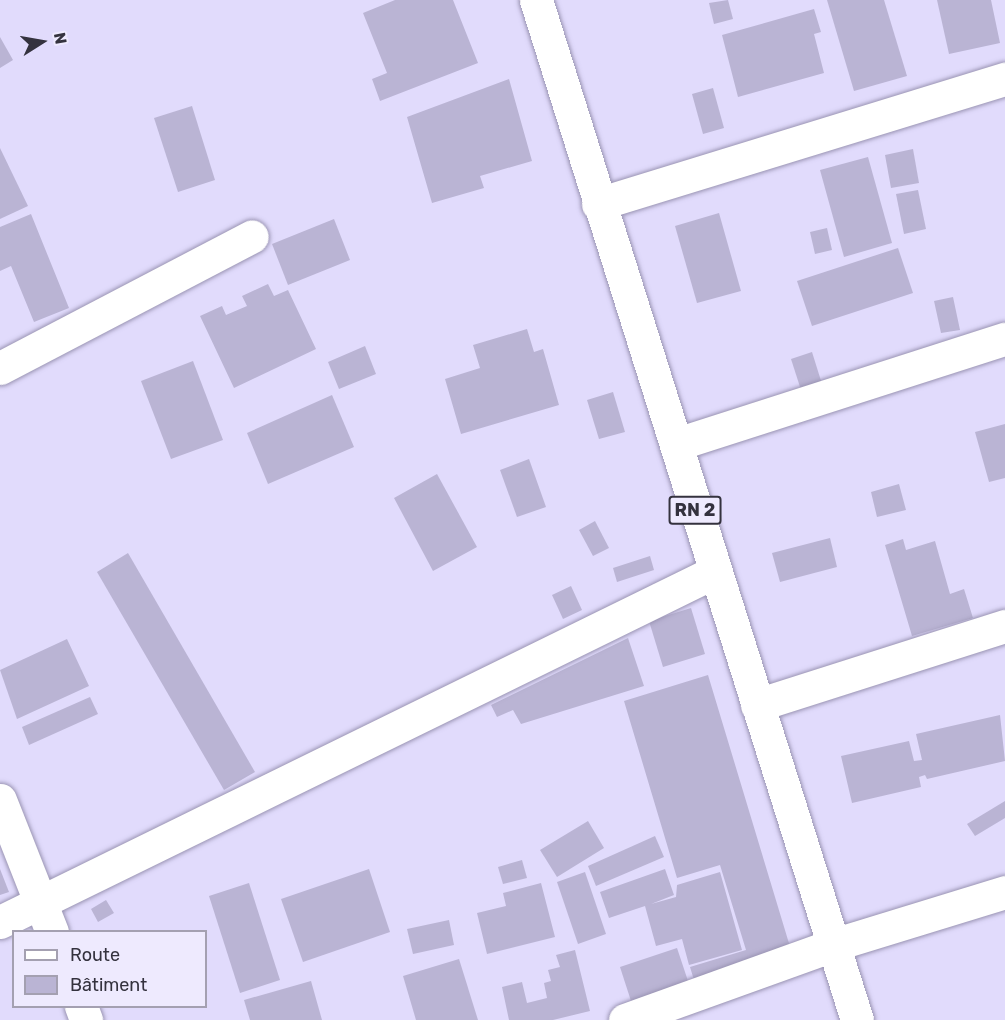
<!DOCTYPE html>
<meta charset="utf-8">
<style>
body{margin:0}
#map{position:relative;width:1005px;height:1020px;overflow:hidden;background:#e1dbfc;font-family:Rubik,sans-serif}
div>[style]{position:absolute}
.building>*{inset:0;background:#bab4d4}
.roads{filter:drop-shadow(0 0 2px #9a94b3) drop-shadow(0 0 2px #9a94b3)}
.minor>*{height:33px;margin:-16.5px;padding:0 16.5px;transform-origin:16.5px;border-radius:16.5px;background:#fff}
.highway>*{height:33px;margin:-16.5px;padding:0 16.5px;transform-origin:16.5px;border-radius:16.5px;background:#fff}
span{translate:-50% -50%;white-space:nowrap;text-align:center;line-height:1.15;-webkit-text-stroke:5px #eeeafe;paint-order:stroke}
.shield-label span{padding:2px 4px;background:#eeeafe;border:2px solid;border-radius:4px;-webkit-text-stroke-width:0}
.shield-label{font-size:18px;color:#34323e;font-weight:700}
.legend{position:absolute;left:12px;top:930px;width:195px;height:78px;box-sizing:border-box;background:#eeeafe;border:2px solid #a4a0b1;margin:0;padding:8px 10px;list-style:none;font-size:18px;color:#34323e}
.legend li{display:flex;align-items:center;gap:12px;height:30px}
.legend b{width:30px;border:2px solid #a4a0b1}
.north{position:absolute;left:12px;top:12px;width:60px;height:60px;-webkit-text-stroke:4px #eeeafe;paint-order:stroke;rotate:79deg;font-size:16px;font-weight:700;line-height:24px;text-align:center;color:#34323e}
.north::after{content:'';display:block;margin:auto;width:21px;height:27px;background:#34323e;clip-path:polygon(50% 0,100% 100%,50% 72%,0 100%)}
</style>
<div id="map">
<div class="building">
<div style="clip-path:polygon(395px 0,453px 0,478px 63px,380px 101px,372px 79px,387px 73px,363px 13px)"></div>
<div style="clip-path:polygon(728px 0,733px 19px,714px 24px,709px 3px)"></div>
<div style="clip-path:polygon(827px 0,884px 0,907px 76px,854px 91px)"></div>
<div style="clip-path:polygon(937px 0,991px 0,1000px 43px,949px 54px)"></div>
<div style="clip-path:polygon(814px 9px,821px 32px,814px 34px,824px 73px,738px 97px,722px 35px)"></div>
<div style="clip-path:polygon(0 37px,13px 60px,0 68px)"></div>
<div style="clip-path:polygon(509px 79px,532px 161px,480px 176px,484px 188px,432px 203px,407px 117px)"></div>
<div style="clip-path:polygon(713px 88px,724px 128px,703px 134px,692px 94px)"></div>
<div style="clip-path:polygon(192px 106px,215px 180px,178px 192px,154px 118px)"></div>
<div style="clip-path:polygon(0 148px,28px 206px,0 219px)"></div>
<div style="clip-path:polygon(913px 149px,919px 183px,891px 188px,885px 155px)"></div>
<div style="clip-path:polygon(868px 157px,892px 243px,844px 257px,820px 170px)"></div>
<div style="clip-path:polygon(918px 190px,926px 229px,904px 234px,896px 194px)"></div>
<div style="clip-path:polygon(719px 213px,741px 291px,697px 303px,675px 226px)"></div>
<div style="clip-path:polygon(31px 214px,69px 308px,34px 322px,11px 266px,0 271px,0 227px)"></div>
<div style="clip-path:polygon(334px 219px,350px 260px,288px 285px,272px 244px)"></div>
<div style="clip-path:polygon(827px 228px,832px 250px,815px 254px,810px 232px)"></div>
<div style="clip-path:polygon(898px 248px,913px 293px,812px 326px,797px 281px)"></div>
<div style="clip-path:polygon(268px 284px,274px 296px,288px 290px,316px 349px,234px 388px,200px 316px,222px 306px,226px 315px,247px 306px,242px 296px)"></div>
<div style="clip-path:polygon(953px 297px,960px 330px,941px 333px,934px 301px)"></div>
<div style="clip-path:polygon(527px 329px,534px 352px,543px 349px,559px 405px,461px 434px,445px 379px,480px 368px,473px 345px)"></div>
<div style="clip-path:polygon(365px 346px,376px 374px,339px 389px,328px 362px)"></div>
<div style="clip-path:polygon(812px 352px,822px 384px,801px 390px,791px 359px)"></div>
<div style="clip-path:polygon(193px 361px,223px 440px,171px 459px,141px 381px)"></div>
<div style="clip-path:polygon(613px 392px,625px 432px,599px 439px,587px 400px)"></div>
<div style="clip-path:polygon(332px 395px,354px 447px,268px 484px,247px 433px)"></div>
<div style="clip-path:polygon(1005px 424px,1005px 478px,989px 482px,975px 432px)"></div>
<div style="clip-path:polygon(529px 459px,546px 507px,517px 517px,500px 470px)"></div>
<div style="clip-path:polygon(437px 474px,477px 547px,433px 571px,394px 498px)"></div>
<div style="clip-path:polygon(899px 484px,906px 510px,877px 517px,871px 492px)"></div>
<div style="clip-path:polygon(595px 521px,609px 548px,593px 556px,579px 530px)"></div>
<div style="clip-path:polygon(830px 538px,837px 567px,780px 582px,772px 553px)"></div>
<div style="clip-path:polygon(903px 539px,906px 550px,935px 541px,950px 594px,964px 589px,973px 618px,912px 636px,885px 545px)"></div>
<div style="clip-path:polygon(128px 553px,255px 772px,224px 790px,97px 572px)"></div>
<div style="clip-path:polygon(650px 556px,654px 570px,617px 582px,613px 568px)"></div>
<div style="clip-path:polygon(571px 586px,582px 610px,563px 619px,552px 595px)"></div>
<div style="clip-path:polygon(691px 608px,705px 654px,663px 667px,649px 621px)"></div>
<div style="clip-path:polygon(628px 638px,644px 686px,521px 724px,513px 710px,497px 717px,491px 705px)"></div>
<div style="clip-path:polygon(67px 639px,89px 686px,17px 719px,0 670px)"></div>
<div style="clip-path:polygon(708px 675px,791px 950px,694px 980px,690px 967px,746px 950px,720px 865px,677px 878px,624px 701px)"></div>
<div style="clip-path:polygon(90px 697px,98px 714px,29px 745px,22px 727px)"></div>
<div style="clip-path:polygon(1000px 715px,1005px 761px,927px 779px,925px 775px,919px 777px,921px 787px,852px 803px,841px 756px,909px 741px,914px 761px,922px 760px,916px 734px)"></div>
<div style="clip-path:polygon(1005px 801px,1005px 818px,975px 836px,967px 824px)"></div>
<div style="clip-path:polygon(588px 821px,604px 848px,557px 877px,540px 850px)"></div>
<div style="clip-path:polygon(655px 836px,664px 857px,596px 886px,588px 866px)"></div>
<div style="clip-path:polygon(522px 860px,527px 878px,503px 884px,498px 867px)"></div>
<div style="clip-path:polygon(0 869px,9px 892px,0 895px)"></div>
<div style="clip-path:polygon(369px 869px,390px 932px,303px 962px,281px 899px)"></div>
<div style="clip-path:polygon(665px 869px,674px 895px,651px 904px,676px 897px,677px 885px,720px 872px,742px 950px,689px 965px,682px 939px,656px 946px,645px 906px,609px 918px,600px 892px)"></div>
<div style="clip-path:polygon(585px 872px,606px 934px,578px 944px,557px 882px)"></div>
<div style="clip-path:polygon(249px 883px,280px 980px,240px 993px,209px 896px)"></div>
<div style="clip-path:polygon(541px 883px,555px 937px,487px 954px,477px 913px,506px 906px,503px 893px)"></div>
<div style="clip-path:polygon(106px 900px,114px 913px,98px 922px,91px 909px)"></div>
<div style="clip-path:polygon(449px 920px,454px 945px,413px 954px,407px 929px)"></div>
<div style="clip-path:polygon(677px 948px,688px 981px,631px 1001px,620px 967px)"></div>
<div style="clip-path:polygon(575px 950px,590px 1011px,553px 1020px,509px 1020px,502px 987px,522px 982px,527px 1003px,547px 998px,544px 983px,551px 981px,548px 970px,560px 967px,556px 955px)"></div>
<div style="clip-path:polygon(459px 959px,478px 1020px,416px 1020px,403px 976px)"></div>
<div style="clip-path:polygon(311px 981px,322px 1020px,250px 1020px,244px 1000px)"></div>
</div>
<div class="roads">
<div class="minor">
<div style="left:598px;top:204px;width:426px;rotate:-17.1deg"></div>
<div style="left:0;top:368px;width:284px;rotate:-27.6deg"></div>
<div style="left:677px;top:444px;width:344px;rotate:-17.8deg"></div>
<div style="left:757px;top:705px;width:260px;rotate:-17.7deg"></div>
<div style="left:0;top:800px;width:142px;rotate:68.5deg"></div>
<div style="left:0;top:922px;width:793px;rotate:-26.11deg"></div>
<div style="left:81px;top:1006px;width:15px;rotate:70deg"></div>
<div style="left:625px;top:1020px;width:221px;rotate:-19.8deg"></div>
<div style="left:833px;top:945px;width:180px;rotate:-17.1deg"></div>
</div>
<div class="highway">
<div style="left:536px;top:0;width:1069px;rotate:72.53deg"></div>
</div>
</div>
<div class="shield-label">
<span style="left:695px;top:510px">RN 2</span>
</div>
<ul class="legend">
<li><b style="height:8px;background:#fff"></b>Route</li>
<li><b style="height:16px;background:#bab4d4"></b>Bâtiment</li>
</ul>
<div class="north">N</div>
</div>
